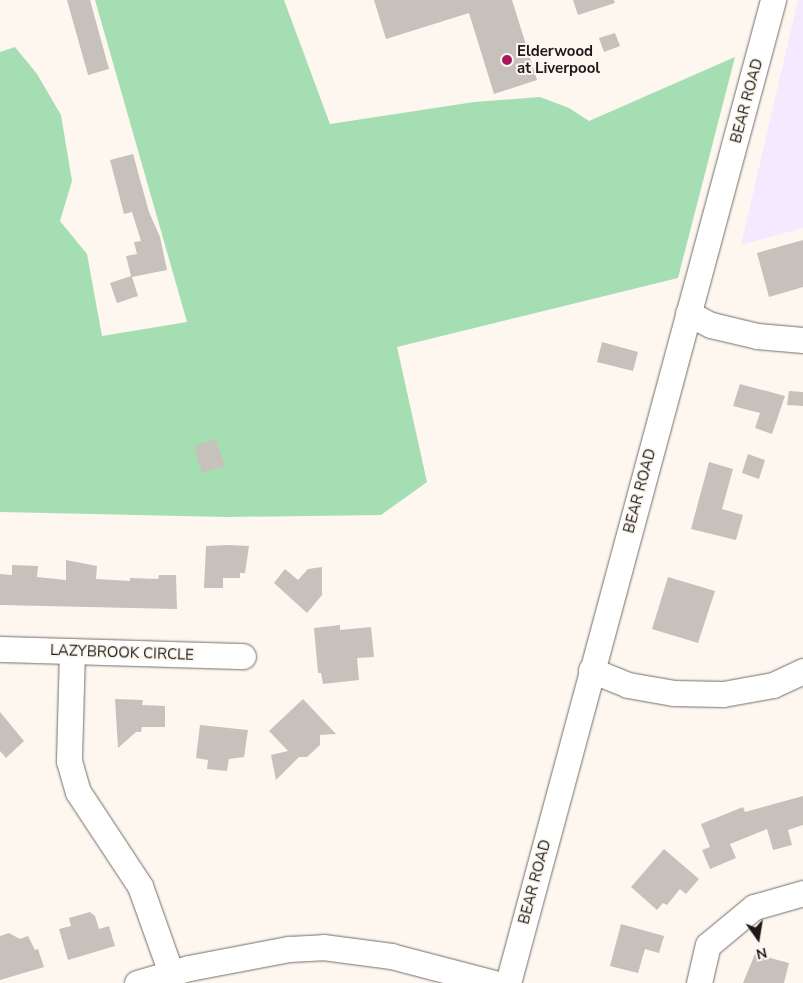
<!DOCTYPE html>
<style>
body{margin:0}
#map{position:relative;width:803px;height:983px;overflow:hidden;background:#fdf7f0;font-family:"Nunito Sans",sans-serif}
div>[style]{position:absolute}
.commercial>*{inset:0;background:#f4e9fe}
.green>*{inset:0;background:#a6deb3}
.building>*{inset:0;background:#c6c1ba}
.roads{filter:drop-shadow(0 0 1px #736e68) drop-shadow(0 0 1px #736e68)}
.minor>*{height:25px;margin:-12.5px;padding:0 12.5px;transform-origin:12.5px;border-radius:12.5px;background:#fff}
.dots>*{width:14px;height:14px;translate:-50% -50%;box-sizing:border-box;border:2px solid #fdf7f0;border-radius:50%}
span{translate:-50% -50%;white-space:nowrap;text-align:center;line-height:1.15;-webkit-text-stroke:4px #fdf7f0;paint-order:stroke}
.poi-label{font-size:15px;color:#1c1a18;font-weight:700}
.left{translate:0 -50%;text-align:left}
.street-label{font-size:15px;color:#1c1a18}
.north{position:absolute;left:733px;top:913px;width:50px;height:50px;-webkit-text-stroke:4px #fdf7f0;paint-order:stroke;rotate:167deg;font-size:14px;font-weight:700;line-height:20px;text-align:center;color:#1c1a18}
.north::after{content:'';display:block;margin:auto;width:18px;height:22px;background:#1c1a18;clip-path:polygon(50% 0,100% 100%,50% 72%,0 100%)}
</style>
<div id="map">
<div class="commercial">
<div style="clip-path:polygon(798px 0,803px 0,803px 228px,741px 245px)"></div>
</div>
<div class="green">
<div style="clip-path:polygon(95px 0,284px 0,330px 124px,474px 102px,540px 97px,569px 108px,589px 121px,735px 57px,678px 278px,397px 347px,427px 482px,381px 515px,227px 517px,0 512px,0 52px,15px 47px,37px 74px,61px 115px,72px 181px,60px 221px,87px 254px,102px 336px,187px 322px)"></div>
</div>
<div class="building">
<div style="clip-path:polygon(67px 0,90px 0,109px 69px,88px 75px)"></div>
<div style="clip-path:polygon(374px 0,512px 0,537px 80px,494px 94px,469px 13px,386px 39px)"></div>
<div style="clip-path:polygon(573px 0,614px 0,615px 3px,578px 15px)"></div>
<div style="clip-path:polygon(615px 33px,620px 46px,604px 52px,599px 38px)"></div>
<div style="clip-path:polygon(133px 154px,149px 212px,160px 237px,167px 270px,132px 277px,138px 296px,117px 303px,110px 283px,131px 276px,126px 256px,137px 254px,134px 242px,141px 241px,132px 212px,124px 214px,110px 160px)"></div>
<div style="clip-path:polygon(803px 240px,803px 287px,769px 297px,757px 253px)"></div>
<div style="clip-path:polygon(602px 342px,638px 352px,633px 371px,597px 362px)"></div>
<div style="clip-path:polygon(740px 384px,785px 396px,772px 434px,755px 428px,760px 413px,733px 406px)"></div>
<div style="clip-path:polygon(789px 391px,803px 392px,803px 406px,787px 405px)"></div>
<div style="clip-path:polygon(216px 439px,225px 466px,202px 473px,194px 446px)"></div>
<div style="clip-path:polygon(748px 454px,765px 460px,759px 479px,742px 473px)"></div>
<div style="clip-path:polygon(709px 462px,733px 469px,722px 509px,743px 515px,736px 540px,691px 529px)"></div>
<div style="clip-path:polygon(228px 545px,249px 546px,245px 573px,240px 573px,240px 578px,223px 578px,223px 588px,204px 588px,206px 546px)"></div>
<div style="clip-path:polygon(66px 560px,97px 566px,96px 579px,130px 581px,130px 578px,158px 579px,159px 575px,176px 575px,177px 609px,0 605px,0 574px,12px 575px,12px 565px,38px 566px,37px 577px,66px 580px)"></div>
<div style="clip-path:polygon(322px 567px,322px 595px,307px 613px,274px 583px,285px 569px,298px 580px,308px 569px)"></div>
<div style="clip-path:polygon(668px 577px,715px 591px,698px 643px,652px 629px)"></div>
<div style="clip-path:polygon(340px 625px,340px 630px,371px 627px,374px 657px,357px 658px,359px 680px,323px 684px,321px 673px,318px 673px,314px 628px)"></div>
<div style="clip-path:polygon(115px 699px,143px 700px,142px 705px,165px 706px,165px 727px,142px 727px,141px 732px,136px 732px,118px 748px)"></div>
<div style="clip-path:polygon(303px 699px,336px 734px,320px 735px,320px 745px,307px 757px,299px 757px,276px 780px,271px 755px,288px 751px,269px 731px)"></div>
<div style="clip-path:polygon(0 712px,24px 741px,6px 758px,0 751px)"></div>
<div style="clip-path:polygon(200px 725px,248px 730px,244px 757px,229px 759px,227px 771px,207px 769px,208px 760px,196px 758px)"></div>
<div style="clip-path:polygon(803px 796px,803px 825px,788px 830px,792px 845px,773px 850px,767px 829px,730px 844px,736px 858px,710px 869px,702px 850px,710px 847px,701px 824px,743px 807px,745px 812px)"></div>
<div style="clip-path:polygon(664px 849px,699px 879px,686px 894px,680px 889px,667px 905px,663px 903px,657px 910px,631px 887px)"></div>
<div style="clip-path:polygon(90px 912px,95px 916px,99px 929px,109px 926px,115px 946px,68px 960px,59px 929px,71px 926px,69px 918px)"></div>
<div style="clip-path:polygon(621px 924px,664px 936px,659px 953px,645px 949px,638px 973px,610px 966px)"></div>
<div style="clip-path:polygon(9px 933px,20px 939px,28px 936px,35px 950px,38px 949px,44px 967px,0 980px,0 936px)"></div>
<div style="clip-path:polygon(755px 954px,789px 963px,784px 983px,743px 983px)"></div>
</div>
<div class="roads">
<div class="minor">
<div style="left:688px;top:313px;width:26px;rotate:28deg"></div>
<div style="left:711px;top:325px;width:47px;rotate:13.4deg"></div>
<div style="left:757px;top:336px;width:46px;rotate:5deg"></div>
<div style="left:0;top:649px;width:243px;rotate:1.7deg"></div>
<div style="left:72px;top:651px;width:110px;rotate:91.6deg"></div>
<div style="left:69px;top:761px;width:32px;rotate:74deg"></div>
<div style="left:78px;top:792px;width:113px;rotate:56.6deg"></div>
<div style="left:140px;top:886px;width:92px;rotate:70.4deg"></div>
<div style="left:591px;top:670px;width:40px;rotate:22deg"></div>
<div style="left:628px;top:685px;width:47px;rotate:9.9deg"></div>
<div style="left:674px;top:693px;width:49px;rotate:1.2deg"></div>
<div style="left:723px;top:694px;width:51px;rotate:-10.2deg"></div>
<div style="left:773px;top:685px;width:33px;rotate:-25deg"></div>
<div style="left:137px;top:983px;width:54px;rotate:-16.1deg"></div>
<div style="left:189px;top:968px;width:102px;rotate:-10.8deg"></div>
<div style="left:289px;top:949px;width:34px;rotate:-3deg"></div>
<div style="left:323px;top:947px;width:69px;rotate:7.5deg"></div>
<div style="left:391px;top:956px;width:106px;rotate:14.7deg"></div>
<div style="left:508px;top:983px;width:1018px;rotate:-74.91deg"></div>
<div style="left:699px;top:983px;width:39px;rotate:-77deg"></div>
<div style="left:708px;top:945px;width:60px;rotate:-39.6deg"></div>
<div style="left:754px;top:907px;width:51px;rotate:-15.9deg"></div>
</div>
</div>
<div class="dots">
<div style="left:507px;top:60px;background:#a41961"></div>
</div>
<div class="poi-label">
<span class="left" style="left:517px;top:60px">Elderwood<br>at Liverpool</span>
</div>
<div class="street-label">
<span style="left:747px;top:101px;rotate:-75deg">BEAR ROAD</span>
<span style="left:640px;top:491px;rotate:-75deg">BEAR ROAD</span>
<span style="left:122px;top:653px;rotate:2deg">LAZYBROOK CIRCLE</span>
<span style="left:535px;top:882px;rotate:-75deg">BEAR ROAD</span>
</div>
<div class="north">N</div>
</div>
